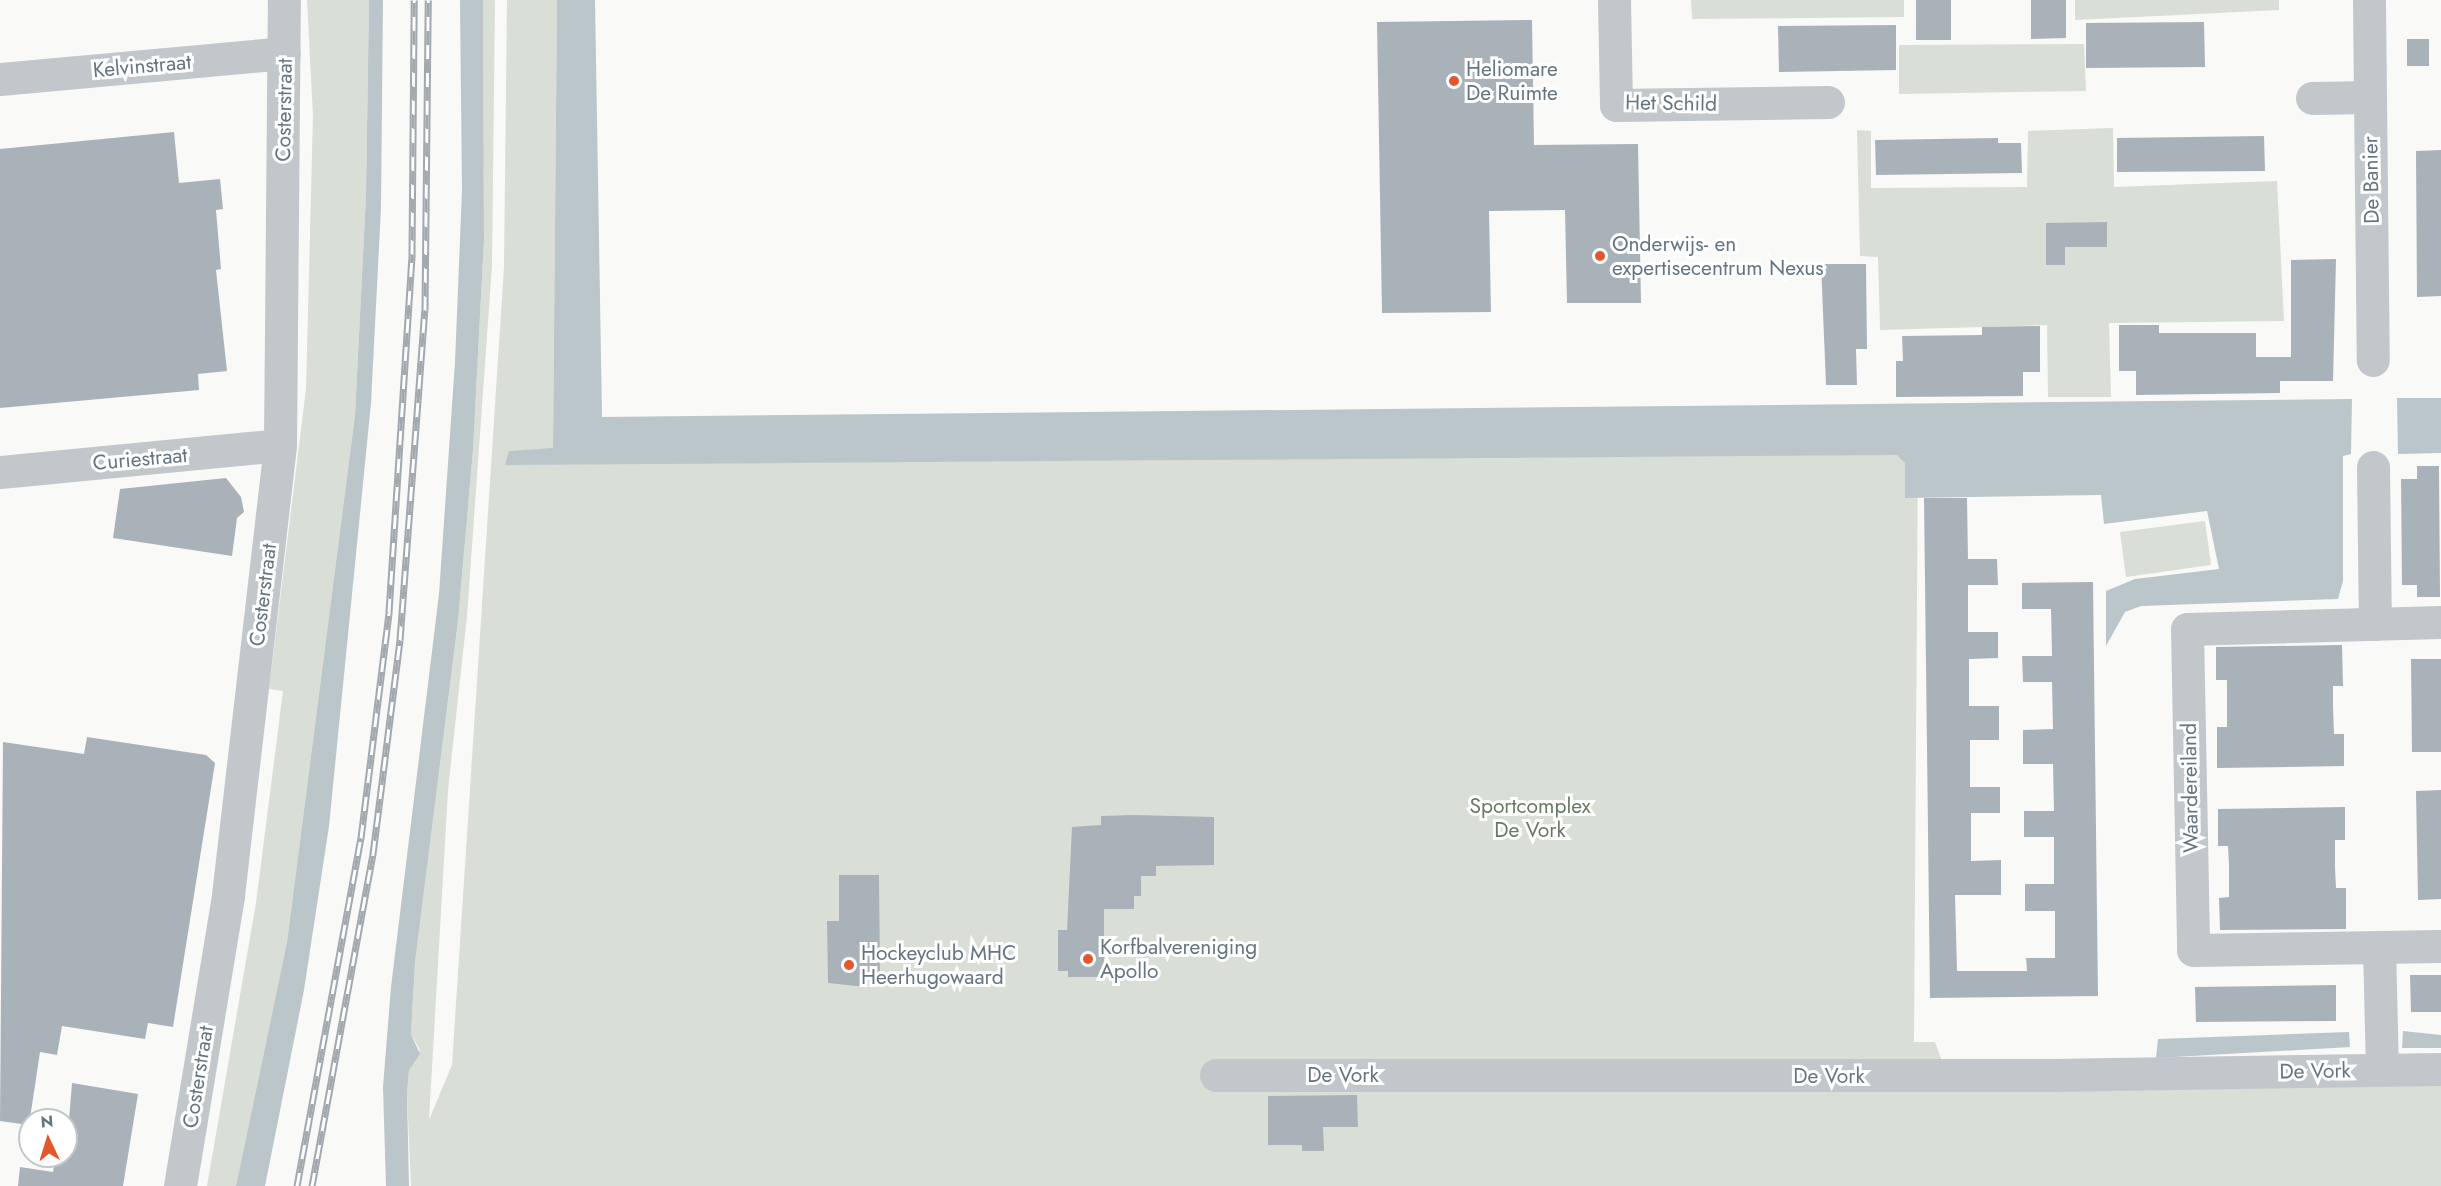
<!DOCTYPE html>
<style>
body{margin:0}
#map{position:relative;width:2441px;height:1186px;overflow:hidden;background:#f9f9f7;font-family:Jost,sans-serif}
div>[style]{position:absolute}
.green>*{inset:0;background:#d9ded6}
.water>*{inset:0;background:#bac6ca}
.building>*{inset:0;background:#a9b2b8}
.minor>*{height:33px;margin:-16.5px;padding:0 16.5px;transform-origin:16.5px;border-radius:16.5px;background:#c2c7cb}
.rail>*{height:7px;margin-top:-3.5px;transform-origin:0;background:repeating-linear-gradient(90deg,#fff 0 14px,#a1a9af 0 28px);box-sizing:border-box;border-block:2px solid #a1a9af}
.dots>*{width:16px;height:16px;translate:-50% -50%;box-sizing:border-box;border:3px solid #fff;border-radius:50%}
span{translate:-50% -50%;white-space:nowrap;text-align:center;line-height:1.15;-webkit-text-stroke:6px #fff;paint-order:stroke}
.street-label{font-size:21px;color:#647582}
.poi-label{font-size:21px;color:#647582}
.left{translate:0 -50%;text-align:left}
.park-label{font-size:21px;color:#677a63}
.north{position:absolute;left:18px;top:1108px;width:60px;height:60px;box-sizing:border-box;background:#fff;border:2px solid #c1c8cd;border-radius:50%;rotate:356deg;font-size:16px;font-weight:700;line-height:24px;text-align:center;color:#647582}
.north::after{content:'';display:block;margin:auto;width:21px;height:27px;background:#e3572d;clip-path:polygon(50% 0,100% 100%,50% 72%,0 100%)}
</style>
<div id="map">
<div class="green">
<div style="clip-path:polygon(307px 0,369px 0,366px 195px,355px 415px,287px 942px,236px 1186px,207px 1186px,256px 903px,283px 691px,269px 689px,306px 389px,313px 116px)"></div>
<div style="clip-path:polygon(483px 0,495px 0,492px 266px,467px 616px,448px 790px,429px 1120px,452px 1065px,504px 267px,507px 0,557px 0,553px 449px,509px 451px,1918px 445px,1914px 1042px,1935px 1042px,1946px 1072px,2441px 1070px,2441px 1186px,411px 1186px,407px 1094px,409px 1070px,420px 1050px,411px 1034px,415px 963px,458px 621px,473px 450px,484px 239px)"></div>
<div style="clip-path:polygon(1691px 0,1904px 0,1904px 17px,1692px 19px)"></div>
<div style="clip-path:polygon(2075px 0,2279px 0,2279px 10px,2075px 20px)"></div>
<div style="clip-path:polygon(2084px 44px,2086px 91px,1899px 94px,1899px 45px)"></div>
<div style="clip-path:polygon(2113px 128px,2114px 187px,2277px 181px,2284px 321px,2109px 323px,2111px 397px,2048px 397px,2047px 325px,1880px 330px,1878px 257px,1860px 256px,1857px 130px,1871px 131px,1871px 188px,2027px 187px,2028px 131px)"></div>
<div style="clip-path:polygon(2205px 521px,2211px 565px,2126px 577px,2120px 532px)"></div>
</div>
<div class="water">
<div style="clip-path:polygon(369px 0,383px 0,381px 208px,371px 403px,329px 826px,304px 990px,265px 1186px,236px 1186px,287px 942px,355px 415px,366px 195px)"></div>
<div style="clip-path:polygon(460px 0,483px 0,484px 239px,473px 450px,458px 621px,415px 963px,411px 1034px,420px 1054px,409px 1070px,407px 1094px,409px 1186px,386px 1186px,383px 1087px,391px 987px,439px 594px,455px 362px,462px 190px)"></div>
<div style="clip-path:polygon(557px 0,595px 0,602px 417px,2352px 399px,2351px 454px,2343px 456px,2343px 581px,2338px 599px,2141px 606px,2125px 612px,2106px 646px,2106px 591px,2135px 579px,2219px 569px,2207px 511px,2104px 524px,2101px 495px,1905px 498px,1905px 463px,1897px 455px,505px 465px,509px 451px,553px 448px)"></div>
<div style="clip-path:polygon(2397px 398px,2441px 398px,2441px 453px,2398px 454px)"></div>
<div style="clip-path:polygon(2403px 1031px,2441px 1035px,2441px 1048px,2402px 1048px)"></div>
<div style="clip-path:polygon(2349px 1032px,2350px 1047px,2156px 1058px,2158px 1039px)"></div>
</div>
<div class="building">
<div style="clip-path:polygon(1916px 0,1951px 0,1951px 40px,1916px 40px)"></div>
<div style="clip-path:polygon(2031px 0,2066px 0,2066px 38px,2031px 39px)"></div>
<div style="clip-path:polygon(1532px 20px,1534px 145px,1638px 144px,1641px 303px,1567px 303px,1565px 210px,1489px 211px,1491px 312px,1382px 313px,1377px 22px)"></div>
<div style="clip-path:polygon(2204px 22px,2205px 67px,2086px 68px,2086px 23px)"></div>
<div style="clip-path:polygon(1896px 25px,1896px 70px,1779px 72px,1778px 26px)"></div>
<div style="clip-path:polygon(2407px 39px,2429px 39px,2429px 66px,2407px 66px)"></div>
<div style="clip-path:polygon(174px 132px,179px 183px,220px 179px,223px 209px,216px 210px,221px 269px,216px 270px,227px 371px,198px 374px,199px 390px,0 408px,0 149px)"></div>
<div style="clip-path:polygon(2264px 136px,2265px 171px,2117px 172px,2117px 138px)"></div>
<div style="clip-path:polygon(1998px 138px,1998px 143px,2021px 143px,2022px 173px,1876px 175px,1875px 140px)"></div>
<div style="clip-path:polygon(2441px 150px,2441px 296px,2417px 297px,2416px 151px)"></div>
<div style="clip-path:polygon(2107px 222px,2107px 247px,2065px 247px,2065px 265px,2046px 265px,2046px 223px)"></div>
<div style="clip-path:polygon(2336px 259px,2333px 381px,2280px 381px,2280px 393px,2136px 395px,2136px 371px,2119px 371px,2119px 325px,2159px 325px,2159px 333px,2256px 333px,2256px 357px,2291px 357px,2291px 260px)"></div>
<div style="clip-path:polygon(1821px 264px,1866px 264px,1867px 349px,1856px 349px,1857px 385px,1826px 385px)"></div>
<div style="clip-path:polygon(2040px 326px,2040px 372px,2023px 372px,2023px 396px,1896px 397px,1896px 361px,1903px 361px,1902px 336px,1982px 335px,1982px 327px)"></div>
<div style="clip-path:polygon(2417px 466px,2439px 466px,2440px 597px,2417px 597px,2417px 585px,2402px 585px,2401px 479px,2417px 479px)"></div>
<div style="clip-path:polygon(226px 478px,241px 497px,244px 512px,237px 518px,232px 556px,113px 538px,120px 489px)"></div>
<div style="clip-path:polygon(1924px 498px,1967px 498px,1968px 559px,1997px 559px,1998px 585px,1968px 585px,1968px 632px,1998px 632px,1998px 658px,1969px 659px,1969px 706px,1999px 706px,1999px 740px,1970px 740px,1970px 787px,2000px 787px,2000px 813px,1971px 813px,1971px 861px,2001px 860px,2001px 895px,1955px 895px,1957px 971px,2027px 971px,2026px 958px,2055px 958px,2055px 911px,2025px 911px,2025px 884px,2054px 884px,2054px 837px,2024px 837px,2024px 811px,2054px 811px,2053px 764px,2023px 764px,2023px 730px,2053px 729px,2052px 682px,2023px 682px,2022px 656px,2052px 656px,2051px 609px,2022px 609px,2022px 583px,2093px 582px,2098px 996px,1930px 998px)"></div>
<div style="clip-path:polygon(2342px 645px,2343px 686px,2333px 686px,2333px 707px,2334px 734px,2344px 734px,2344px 766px,2217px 768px,2217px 727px,2227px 727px,2227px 680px,2216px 680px,2216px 647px)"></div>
<div style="clip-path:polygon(2411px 659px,2441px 659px,2441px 752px,2412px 752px)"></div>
<div style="clip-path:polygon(87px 737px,206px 755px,215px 763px,173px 1027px,148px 1023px,145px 1039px,62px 1026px,57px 1055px,40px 1052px,29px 1125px,0 1121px,3px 742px,84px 754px)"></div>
<div style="clip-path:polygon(2441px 790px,2441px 899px,2418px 900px,2416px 791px)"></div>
<div style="clip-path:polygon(2345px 807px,2345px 840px,2335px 840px,2335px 868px,2336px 888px,2346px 888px,2346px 929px,2220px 930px,2219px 898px,2229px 897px,2229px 864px,2228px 846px,2218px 846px,2218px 809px)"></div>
<div style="clip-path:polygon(1134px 815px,1214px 817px,1214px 865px,1156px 866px,1156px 876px,1141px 876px,1141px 896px,1134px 896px,1134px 909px,1104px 909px,1104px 977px,1068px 977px,1068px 971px,1058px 971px,1058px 930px,1067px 930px,1072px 827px,1101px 825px,1101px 816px)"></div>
<div style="clip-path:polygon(839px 875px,879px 875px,880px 975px,866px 975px,866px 987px,828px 983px,827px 921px,839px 921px)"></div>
<div style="clip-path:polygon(2410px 975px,2441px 975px,2441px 1012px,2411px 1012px)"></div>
<div style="clip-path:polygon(2336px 985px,2336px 1021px,2196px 1022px,2195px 987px)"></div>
<div style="clip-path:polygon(72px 1083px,138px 1094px,123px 1186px,18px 1186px,20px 1167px,53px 1172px,55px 1159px,66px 1156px)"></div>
<div style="clip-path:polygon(1357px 1095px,1358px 1127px,1323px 1127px,1324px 1151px,1302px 1151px,1302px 1145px,1268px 1145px,1268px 1096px)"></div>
</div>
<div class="minor">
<div style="left:1614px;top:0;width:105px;rotate:88.9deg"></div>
<div style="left:1616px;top:105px;width:212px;rotate:-0.8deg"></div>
<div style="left:2369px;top:0;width:360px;rotate:89.4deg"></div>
<div style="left:0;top:79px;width:285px;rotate:-5.2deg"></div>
<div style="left:2312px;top:98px;width:58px;rotate:-1deg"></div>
<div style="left:2373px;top:467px;width:157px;rotate:89.3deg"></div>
<div style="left:0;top:472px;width:281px;rotate:-5.5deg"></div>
<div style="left:2441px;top:622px;width:254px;rotate:178.4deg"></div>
<div style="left:2187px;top:629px;width:321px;rotate:88.9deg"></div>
<div style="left:2193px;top:950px;width:248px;rotate:-0.9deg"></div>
<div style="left:2379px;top:947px;width:123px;rotate:88.6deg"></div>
<div style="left:1216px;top:1075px;width:835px"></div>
<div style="left:2051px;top:1075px;width:390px;rotate:-0.9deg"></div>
<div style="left:180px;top:1186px;width:295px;rotate:-80.6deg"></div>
<div style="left:228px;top:895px;width:453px;rotate:-83.4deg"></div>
<div style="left:280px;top:445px;width:445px;rotate:-89.5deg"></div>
</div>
<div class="rail">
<div style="left:297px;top:1186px;width:354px;rotate:-79.6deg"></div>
<div style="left:361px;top:838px;width:228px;rotate:-82.9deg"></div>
<div style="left:389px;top:612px;width:359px;rotate:-86.3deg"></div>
<div style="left:412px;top:254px;width:254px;rotate:-89.5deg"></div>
<div style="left:312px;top:1186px;width:338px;rotate:-79.6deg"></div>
<div style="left:373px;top:854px;width:216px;rotate:-82.8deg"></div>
<div style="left:400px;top:640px;width:331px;rotate:-85.7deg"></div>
<div style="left:425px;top:310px;width:310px;rotate:-89.4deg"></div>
</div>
<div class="dots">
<div style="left:1454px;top:81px;background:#e3572d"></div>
<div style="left:1600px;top:256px;background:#e3572d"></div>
<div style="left:1088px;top:959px;background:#e3572d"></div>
<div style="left:849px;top:965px;background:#e3572d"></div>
</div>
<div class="street-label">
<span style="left:142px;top:66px;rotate:-5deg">Kelvinstraat</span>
<span style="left:1671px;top:103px;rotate:1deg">Het Schild</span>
<span style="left:284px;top:110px;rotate:-89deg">Costerstraat</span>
<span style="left:2371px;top:180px;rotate:-91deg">De Banier</span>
<span style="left:140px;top:459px;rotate:-5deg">Curiestraat</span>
<span style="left:263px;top:595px;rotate:-83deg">Costerstraat</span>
<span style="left:2190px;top:788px;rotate:-91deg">Waardereiland</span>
<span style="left:2315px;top:1071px;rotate:-1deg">De Vork</span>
<span style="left:1343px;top:1075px">De Vork</span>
<span style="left:1829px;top:1076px">De Vork</span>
<span style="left:198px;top:1077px;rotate:-81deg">Costerstraat</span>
</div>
<div class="poi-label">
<span class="left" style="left:1466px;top:81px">Heliomare<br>De Ruimte</span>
<span class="left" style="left:1612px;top:256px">Onderwijs- en<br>expertisecentrum Nexus</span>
<span class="left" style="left:1100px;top:959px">Korfbalvereniging<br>Apollo</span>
<span class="left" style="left:861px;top:965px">Hockeyclub MHC<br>Heerhugowaard</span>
</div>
<div class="park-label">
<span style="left:1530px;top:818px">Sportcomplex<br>De Vork</span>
</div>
<div class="north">N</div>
</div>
